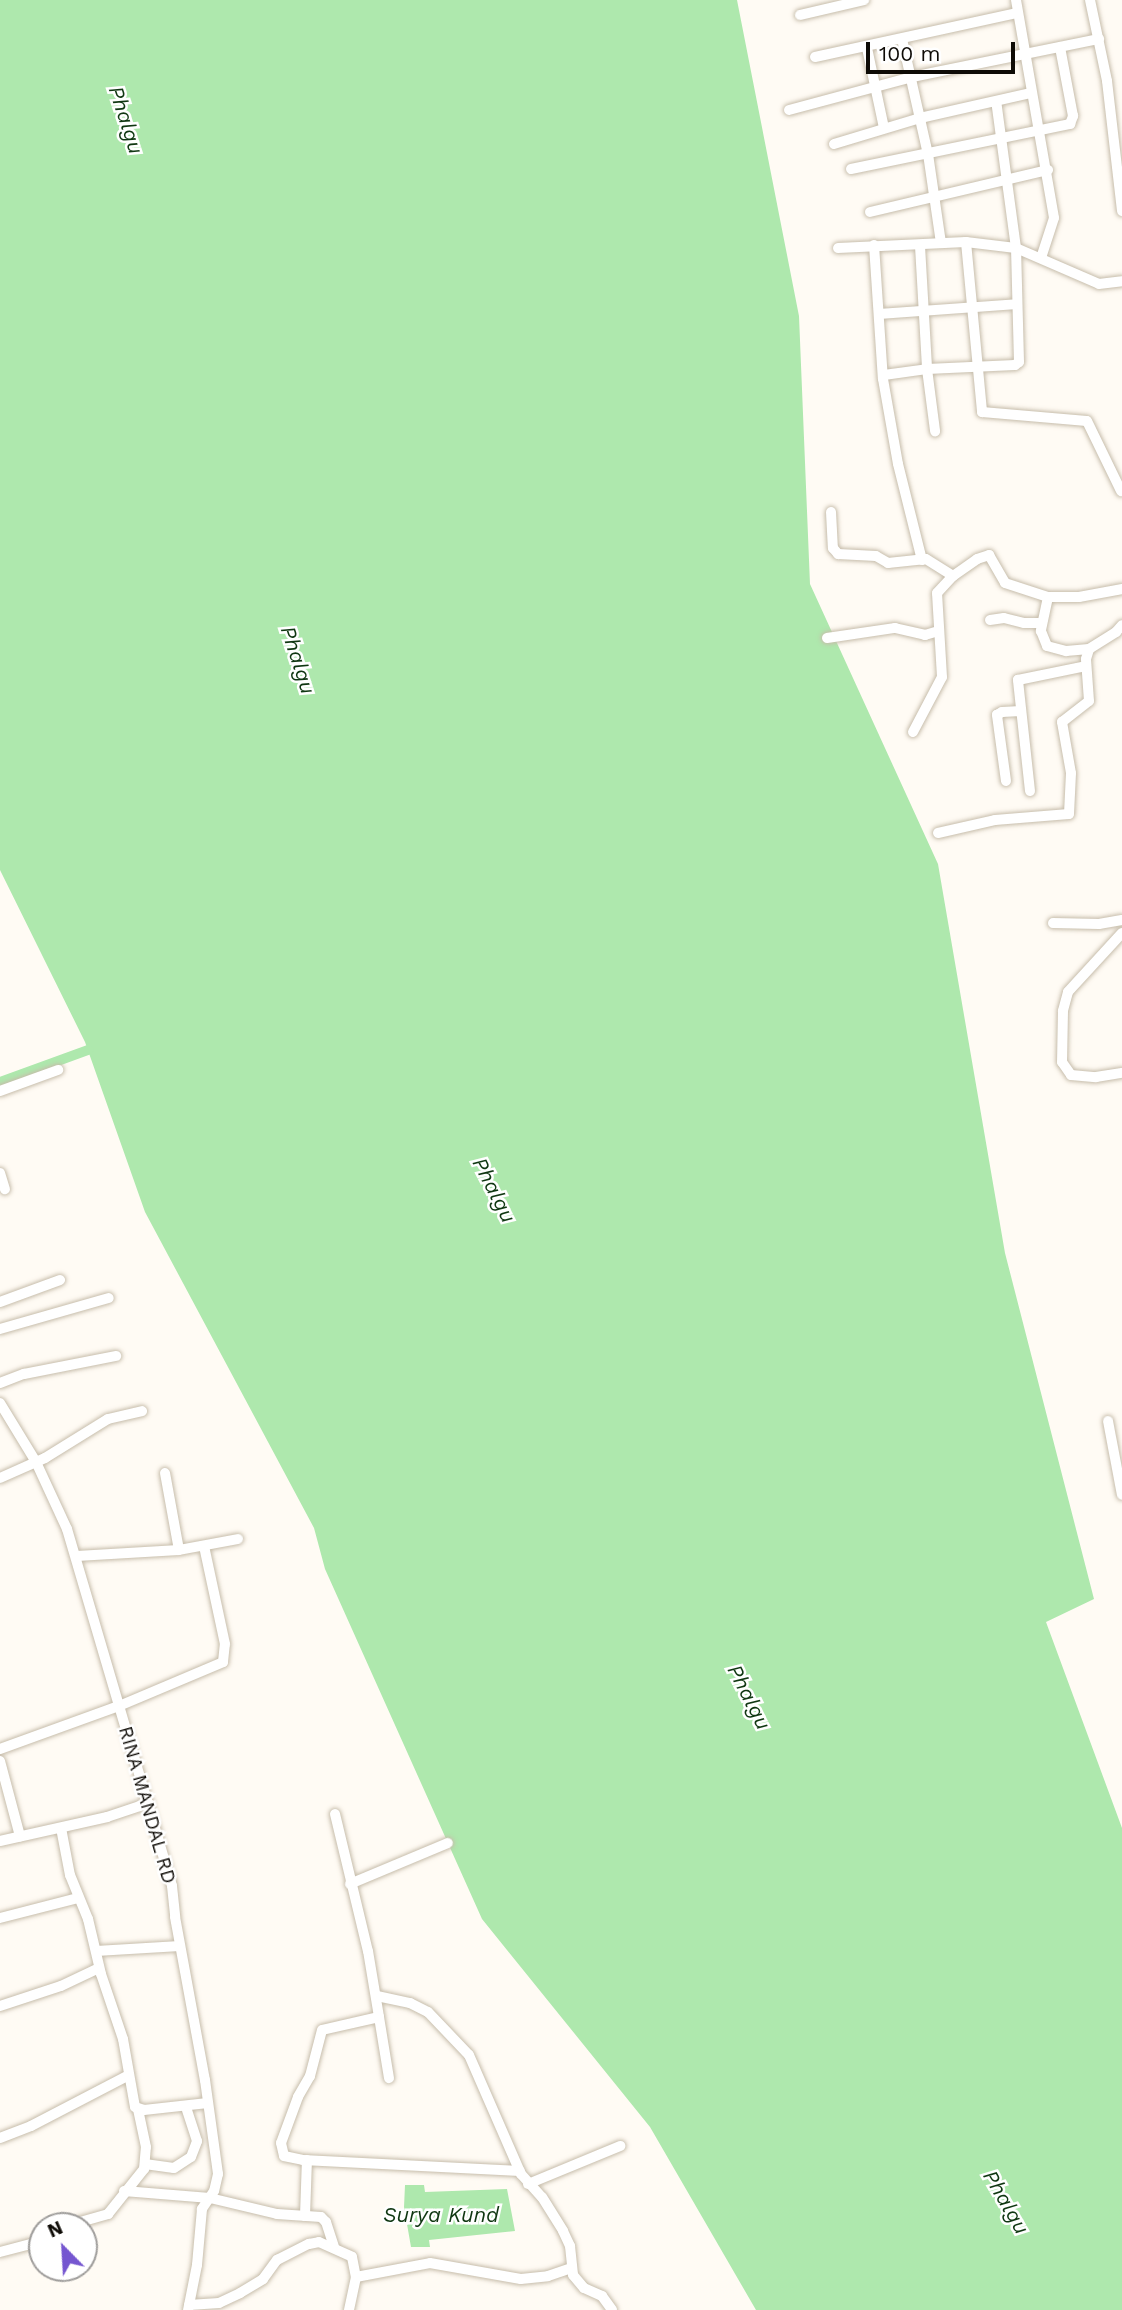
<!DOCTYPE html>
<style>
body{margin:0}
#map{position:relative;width:1122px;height:2310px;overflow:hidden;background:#fffbf4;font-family:"Work Sans",sans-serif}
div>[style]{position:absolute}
.water>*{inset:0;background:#aee8ad}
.canal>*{height:10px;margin:-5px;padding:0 5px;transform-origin:5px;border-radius:5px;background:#aee8ad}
.roads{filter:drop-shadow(0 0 2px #c7bdab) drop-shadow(0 0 2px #c7bdab)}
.minor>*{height:10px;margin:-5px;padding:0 5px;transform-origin:5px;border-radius:5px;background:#fff}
span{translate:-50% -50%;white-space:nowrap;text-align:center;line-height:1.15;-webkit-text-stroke:5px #fff;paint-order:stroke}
.street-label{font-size:19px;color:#0e0b06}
.water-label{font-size:21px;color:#0f3711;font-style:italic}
.north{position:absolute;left:28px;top:2212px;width:70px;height:70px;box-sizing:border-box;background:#fff;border:2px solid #9f9d9b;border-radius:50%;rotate:336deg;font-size:19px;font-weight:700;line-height:28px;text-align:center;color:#0e0b06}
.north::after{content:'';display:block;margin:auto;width:24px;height:32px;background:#7556d0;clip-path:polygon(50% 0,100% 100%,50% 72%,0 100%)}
.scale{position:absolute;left:866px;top:42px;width:149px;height:32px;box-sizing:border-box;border:4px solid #0e0b06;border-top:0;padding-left:9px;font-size:21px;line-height:24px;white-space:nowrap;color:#0e0b06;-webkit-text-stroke:5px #fff;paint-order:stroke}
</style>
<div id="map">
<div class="water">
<div style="clip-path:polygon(0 0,737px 0,799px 316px,810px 584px,938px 864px,1005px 1253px,1094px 1599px,1046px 1622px,1122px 1828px,1122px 2310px,756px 2310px,650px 2127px,482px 1919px,325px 1569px,314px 1528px,145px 1212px,85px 1042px,0 870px)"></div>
<div style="clip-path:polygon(405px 2185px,424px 2185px,425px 2192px,507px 2189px,515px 2231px,429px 2240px,430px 2247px,411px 2247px,404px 2207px)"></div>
</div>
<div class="canal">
<div style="left:0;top:1082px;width:94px;rotate:-20deg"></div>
</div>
<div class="roads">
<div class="minor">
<div style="left:1016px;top:0;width:221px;rotate:80.1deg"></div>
<div style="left:1054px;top:218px;width:40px;rotate:108deg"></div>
<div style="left:1090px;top:0;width:83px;rotate:78.1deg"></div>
<div style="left:1107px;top:81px;width:131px;rotate:83.4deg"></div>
<div style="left:800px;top:15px;width:66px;rotate:-13.2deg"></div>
<div style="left:902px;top:39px;width:118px;rotate:77.3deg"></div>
<div style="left:928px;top:154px;width:90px;rotate:81.7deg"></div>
<div style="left:867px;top:48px;width:82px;rotate:78deg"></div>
<div style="left:815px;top:57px;width:206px;rotate:-12.3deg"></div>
<div style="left:789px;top:110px;width:127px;rotate:-15deg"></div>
<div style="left:912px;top:77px;width:191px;rotate:-11.5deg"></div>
<div style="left:834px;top:144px;width:90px;rotate:-16.8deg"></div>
<div style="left:920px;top:118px;width:114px;rotate:-12.7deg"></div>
<div style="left:851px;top:169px;width:224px;rotate:-11.6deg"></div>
<div style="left:1070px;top:124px;width:9px;rotate:-69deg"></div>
<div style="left:1073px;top:116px;width:70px;rotate:-100.7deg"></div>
<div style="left:870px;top:212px;width:183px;rotate:-13.3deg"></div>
<div style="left:966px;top:242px;width:171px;rotate:84.6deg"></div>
<div style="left:982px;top:412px;width:105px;rotate:4.9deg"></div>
<div style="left:1087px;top:421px;width:78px;rotate:64.1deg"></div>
<div style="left:874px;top:245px;width:134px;rotate:86.2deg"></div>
<div style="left:883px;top:379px;width:86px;rotate:80deg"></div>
<div style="left:898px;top:464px;width:99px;rotate:76deg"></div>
<div style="left:920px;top:246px;width:123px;rotate:86.7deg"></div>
<div style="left:927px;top:369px;width:63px;rotate:82.6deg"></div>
<div style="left:838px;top:248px;width:128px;rotate:-2.7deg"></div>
<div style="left:966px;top:242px;width:50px;rotate:6.8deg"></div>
<div style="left:1016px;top:248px;width:90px;rotate:23.4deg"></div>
<div style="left:1099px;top:284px;width:23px;rotate:-7deg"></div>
<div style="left:879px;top:314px;width:138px;rotate:-4.1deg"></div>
<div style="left:884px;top:375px;width:43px;rotate:-7.9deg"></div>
<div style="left:927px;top:369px;width:88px;rotate:-2.6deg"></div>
<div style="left:1015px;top:365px;width:5px;rotate:-37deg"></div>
<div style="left:1019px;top:362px;width:114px;rotate:-91.5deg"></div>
<div style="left:1016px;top:248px;width:148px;rotate:-97.7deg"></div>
<div style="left:831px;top:512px;width:36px;rotate:87deg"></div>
<div style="left:833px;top:548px;width:8px;rotate:50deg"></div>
<div style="left:838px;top:554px;width:38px;rotate:3deg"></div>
<div style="left:876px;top:556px;width:14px;rotate:30deg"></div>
<div style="left:888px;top:563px;width:38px;rotate:-6deg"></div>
<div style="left:926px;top:559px;width:32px;rotate:32deg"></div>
<div style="left:1048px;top:597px;width:35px;rotate:102deg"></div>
<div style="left:1041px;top:631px;width:16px;rotate:68deg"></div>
<div style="left:1047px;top:646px;width:20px;rotate:15deg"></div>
<div style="left:1066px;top:651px;width:23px;rotate:-5deg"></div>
<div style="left:990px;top:620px;width:14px;rotate:-8deg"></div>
<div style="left:1004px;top:618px;width:21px;rotate:14deg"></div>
<div style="left:1024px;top:623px;width:17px"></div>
<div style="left:827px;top:638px;width:69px;rotate:-8.4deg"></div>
<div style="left:895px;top:628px;width:31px;rotate:13deg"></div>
<div style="left:925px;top:635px;width:14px;rotate:-17deg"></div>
<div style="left:913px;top:732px;width:62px;rotate:-62.2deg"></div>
<div style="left:942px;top:677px;width:84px;rotate:-93.4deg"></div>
<div style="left:937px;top:593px;width:23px;rotate:-47deg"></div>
<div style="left:953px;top:576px;width:29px;rotate:-35deg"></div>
<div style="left:977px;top:559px;width:13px;rotate:-18deg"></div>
<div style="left:989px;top:555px;width:32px;rotate:60deg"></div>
<div style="left:1005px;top:583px;width:45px;rotate:18deg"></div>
<div style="left:1048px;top:597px;width:31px"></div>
<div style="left:1079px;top:597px;width:44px;rotate:-10.5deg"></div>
<div style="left:1006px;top:781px;width:67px;rotate:-97.8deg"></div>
<div style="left:997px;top:715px;width:6px;rotate:-31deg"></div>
<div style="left:1002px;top:712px;width:19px;rotate:-3deg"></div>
<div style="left:1030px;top:791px;width:112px;rotate:-96.2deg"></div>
<div style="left:1018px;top:680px;width:69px;rotate:-11.6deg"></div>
<div style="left:938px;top:833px;width:58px;rotate:-12.8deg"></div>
<div style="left:995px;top:820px;width:74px;rotate:-4.6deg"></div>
<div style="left:1069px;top:814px;width:41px;rotate:-87.2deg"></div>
<div style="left:1071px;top:773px;width:52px;rotate:-100deg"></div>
<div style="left:1062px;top:722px;width:34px;rotate:-38deg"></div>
<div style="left:1089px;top:701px;width:42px;rotate:-94.1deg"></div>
<div style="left:1086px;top:659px;width:10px;rotate:-73deg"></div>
<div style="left:1089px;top:649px;width:32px;rotate:-32deg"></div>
<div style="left:1116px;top:632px;width:9px;rotate:-49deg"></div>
<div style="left:1053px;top:923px;width:46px;rotate:1.2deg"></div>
<div style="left:1099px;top:924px;width:23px;rotate:-10deg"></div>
<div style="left:1122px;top:933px;width:80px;rotate:132.5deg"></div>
<div style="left:1068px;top:992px;width:20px;rotate:105deg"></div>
<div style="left:1063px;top:1011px;width:51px;rotate:91.1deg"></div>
<div style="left:1062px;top:1062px;width:16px;rotate:55deg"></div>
<div style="left:1071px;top:1075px;width:25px;rotate:5deg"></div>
<div style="left:1096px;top:1077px;width:26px;rotate:-9deg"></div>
<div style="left:0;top:1091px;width:62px;rotate:-19.9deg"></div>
<div style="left:0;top:1173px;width:17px;rotate:73deg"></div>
<div style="left:0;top:1302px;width:64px;rotate:-20.1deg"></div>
<div style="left:0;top:1329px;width:113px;rotate:-15.9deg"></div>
<div style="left:0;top:1383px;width:26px;rotate:-21deg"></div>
<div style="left:24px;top:1374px;width:94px;rotate:-11.1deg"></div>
<div style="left:0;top:1403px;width:69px;rotate:58.6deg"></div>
<div style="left:36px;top:1462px;width:74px;rotate:65.2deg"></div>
<div style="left:67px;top:1529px;width:372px;rotate:73.6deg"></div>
<div style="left:172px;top:1886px;width:31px;rotate:84deg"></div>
<div style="left:175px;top:1917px;width:166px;rotate:79.6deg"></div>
<div style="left:205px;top:2080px;width:95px;rotate:82.1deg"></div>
<div style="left:218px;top:2174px;width:17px;rotate:103deg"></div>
<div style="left:214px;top:2191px;width:22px;rotate:124deg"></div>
<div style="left:202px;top:2209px;width:56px;rotate:95.1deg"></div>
<div style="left:197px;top:2265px;width:46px;rotate:101.3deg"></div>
<div style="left:1108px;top:1421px;width:75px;rotate:79.3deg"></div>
<div style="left:165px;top:1473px;width:78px;rotate:79.7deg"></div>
<div style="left:0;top:1478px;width:49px;rotate:-24deg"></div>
<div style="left:45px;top:1458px;width:74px;rotate:-31.8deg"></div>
<div style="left:108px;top:1419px;width:35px;rotate:-13deg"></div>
<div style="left:77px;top:1556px;width:102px;rotate:-3.4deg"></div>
<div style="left:179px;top:1550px;width:60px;rotate:-10.6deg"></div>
<div style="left:0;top:1749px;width:127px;rotate:-19.9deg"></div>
<div style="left:119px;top:1706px;width:113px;rotate:-22.9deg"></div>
<div style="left:223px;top:1662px;width:18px;rotate:-84deg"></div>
<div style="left:225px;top:1644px;width:100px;rotate:-102.1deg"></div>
<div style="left:0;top:1761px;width:78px;rotate:75.1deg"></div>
<div style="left:335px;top:1814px;width:141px;rotate:76.5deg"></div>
<div style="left:368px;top:1951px;width:67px;rotate:80.5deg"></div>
<div style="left:379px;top:2017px;width:58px;rotate:167.2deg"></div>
<div style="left:322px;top:2030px;width:48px;rotate:104.6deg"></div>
<div style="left:310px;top:2076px;width:24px;rotate:120deg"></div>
<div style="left:298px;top:2097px;width:49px;rotate:110.3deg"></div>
<div style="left:281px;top:2143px;width:13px;rotate:77deg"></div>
<div style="left:284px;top:2156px;width:19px;rotate:12deg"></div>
<div style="left:303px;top:2160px;width:217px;rotate:2.9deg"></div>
<div style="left:61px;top:1828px;width:48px;rotate:79.2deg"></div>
<div style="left:70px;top:1875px;width:48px;rotate:67.8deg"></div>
<div style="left:88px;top:1919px;width:57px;rotate:76.7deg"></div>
<div style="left:101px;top:1974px;width:69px;rotate:71.3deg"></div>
<div style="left:123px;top:2039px;width:69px;rotate:80deg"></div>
<div style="left:135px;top:2107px;width:9px;rotate:18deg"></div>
<div style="left:144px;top:2110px;width:64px;rotate:-6.2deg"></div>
<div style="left:0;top:1841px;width:110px;rotate:-12.6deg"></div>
<div style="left:107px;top:1817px;width:44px;rotate:-18.4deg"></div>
<div style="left:350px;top:1884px;width:106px;rotate:-22.7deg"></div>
<div style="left:0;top:1918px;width:81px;rotate:-14.4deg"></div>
<div style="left:96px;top:1951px;width:84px;rotate:-3.4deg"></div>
<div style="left:377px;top:1996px;width:34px;rotate:12deg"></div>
<div style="left:410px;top:2003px;width:20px;rotate:27deg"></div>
<div style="left:428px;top:2012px;width:59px;rotate:46.4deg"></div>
<div style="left:469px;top:2055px;width:130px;rotate:66.4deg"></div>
<div style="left:521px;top:2174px;width:31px;rotate:48deg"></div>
<div style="left:542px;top:2197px;width:40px;rotate:58deg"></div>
<div style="left:563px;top:2231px;width:17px;rotate:65deg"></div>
<div style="left:570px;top:2246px;width:29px;rotate:84deg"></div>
<div style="left:573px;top:2275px;width:17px;rotate:50deg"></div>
<div style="left:584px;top:2288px;width:20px;rotate:24deg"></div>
<div style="left:602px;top:2296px;width:17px;rotate:54deg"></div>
<div style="left:0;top:2006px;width:64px;rotate:-18.2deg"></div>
<div style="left:61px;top:1986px;width:42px;rotate:-25.3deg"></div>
<div style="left:379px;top:2017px;width:62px;rotate:80.7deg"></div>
<div style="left:0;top:2138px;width:33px;rotate:-21deg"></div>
<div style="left:31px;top:2126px;width:110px;rotate:-27.5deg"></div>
<div style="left:145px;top:2164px;width:29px;rotate:8deg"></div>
<div style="left:174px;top:2168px;width:20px;rotate:-33deg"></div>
<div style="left:191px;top:2157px;width:17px;rotate:-69deg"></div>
<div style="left:197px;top:2141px;width:36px;rotate:-108deg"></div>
<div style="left:528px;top:2184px;width:100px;rotate:-22.4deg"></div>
<div style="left:124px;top:2191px;width:86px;rotate:4.7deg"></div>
<div style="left:210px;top:2198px;width:69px;rotate:13.4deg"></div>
<div style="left:277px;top:2214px;width:44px;rotate:3.9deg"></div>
<div style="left:321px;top:2217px;width:7px;rotate:45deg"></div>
<div style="left:326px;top:2222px;width:26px;rotate:72deg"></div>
<div style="left:305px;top:2216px;width:56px;rotate:-88deg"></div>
<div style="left:66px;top:2226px;width:44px;rotate:-15.9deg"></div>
<div style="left:108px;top:2214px;width:58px;rotate:-51.3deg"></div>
<div style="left:144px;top:2169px;width:22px;rotate:-85deg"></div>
<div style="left:146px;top:2147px;width:38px;rotate:-102deg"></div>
<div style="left:0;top:2252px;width:43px;rotate:-14.7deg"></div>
<div style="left:356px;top:2277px;width:75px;rotate:-10.7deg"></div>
<div style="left:430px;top:2263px;width:92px;rotate:10deg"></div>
<div style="left:521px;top:2279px;width:27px;rotate:-6deg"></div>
<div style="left:548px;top:2276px;width:24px;rotate:-19deg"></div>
<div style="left:189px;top:2305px;width:30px;rotate:-4deg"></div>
<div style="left:219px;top:2303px;width:23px;rotate:-25deg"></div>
<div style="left:240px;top:2293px;width:27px;rotate:-31deg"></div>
<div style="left:263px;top:2279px;width:24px;rotate:-54deg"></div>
<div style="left:277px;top:2260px;width:36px;rotate:-27deg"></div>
<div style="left:309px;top:2244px;width:10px;rotate:-11deg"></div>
<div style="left:319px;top:2242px;width:36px;rotate:24deg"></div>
<div style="left:352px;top:2257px;width:20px;rotate:79deg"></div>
<div style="left:356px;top:2277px;width:34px;rotate:102deg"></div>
</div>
</div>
<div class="street-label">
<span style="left:147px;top:1805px;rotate:74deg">RINA MANDAL RD</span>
</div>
<div class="water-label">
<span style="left:126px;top:120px;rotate:72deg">Phalgu</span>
<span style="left:298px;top:660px;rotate:72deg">Phalgu</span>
<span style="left:494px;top:1190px;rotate:63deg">Phalgu</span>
<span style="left:749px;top:1697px;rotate:63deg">Phalgu</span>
<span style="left:1006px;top:2202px;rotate:60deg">Phalgu</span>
<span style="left:441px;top:2215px">Surya Kund</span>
</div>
<div class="north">N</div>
<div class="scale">100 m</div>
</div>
